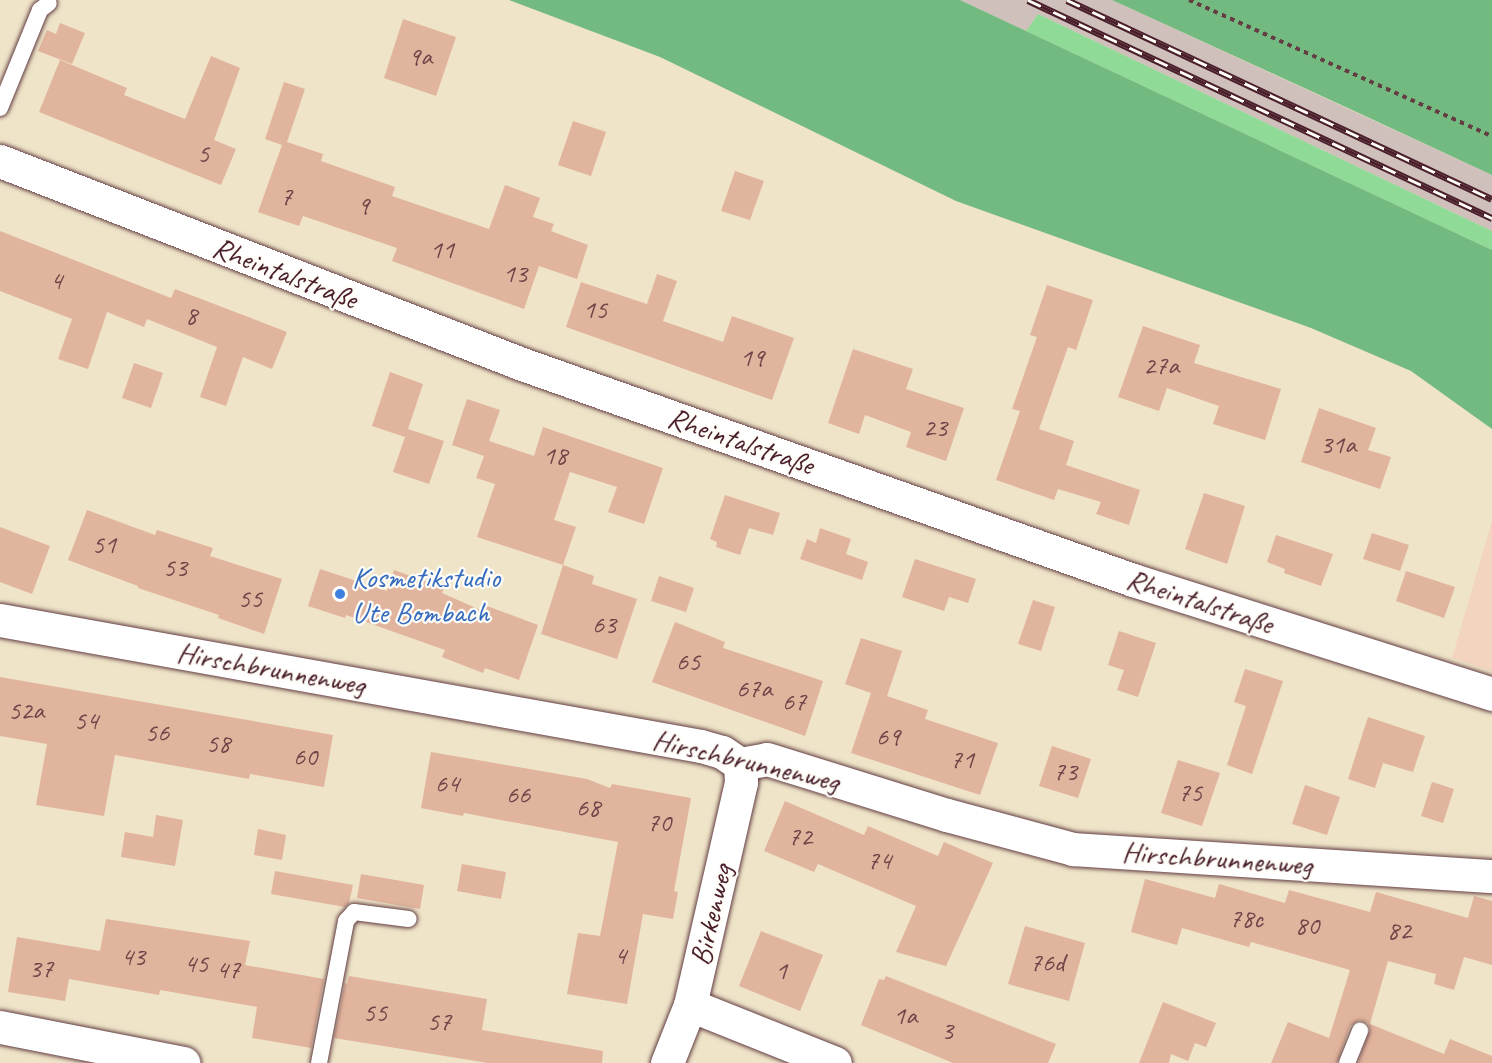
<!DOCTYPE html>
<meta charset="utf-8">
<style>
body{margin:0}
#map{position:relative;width:1492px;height:1063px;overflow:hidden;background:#efe4c8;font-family:Caveat,sans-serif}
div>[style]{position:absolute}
.built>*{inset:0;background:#f3d4bf}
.industrial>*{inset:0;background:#cfc0bb}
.green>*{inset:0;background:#8fda97}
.forest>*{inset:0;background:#73ba80}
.building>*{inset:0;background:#e1b49d}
.path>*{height:4px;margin-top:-2px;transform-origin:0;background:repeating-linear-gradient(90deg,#633d43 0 4.5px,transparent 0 9px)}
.roads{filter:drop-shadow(0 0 2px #633d43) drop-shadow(0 0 2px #633d43)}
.service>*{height:16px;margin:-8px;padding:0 8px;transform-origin:8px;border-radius:8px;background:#fff}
.minor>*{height:33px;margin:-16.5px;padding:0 16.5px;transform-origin:16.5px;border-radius:16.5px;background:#fff}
.rail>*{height:7px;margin-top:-3.5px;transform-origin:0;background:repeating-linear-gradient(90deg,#fdfcf7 0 14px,#4a1f2b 0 28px);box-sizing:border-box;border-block:2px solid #4a1f2b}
.dots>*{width:16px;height:16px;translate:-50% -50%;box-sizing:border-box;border:3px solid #fdfcf7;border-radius:50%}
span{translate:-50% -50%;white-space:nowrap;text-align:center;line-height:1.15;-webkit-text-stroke:4.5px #fdfcf7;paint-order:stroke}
.number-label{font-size:27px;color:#704448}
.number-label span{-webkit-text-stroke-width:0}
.street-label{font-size:30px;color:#4a1f2b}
.shop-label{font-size:30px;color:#366cbe}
.left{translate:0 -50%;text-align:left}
</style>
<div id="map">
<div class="built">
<div style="clip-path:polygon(1492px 521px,1492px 671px,1452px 658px)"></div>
</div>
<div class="industrial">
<div style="clip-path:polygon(960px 0,1112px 0,1492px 175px,1492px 231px,1038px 14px,1026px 31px)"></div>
</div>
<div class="green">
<div style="clip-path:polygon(1038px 14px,1492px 231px,1492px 250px,1026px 31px)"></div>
</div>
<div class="forest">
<div style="clip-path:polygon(509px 0,960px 0,1492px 250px,1492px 429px,1411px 371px,1311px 328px,956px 201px,660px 57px)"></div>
<div style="clip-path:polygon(1112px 0,1492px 0,1492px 175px,1350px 109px)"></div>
</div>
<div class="building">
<div style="clip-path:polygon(403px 19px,456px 37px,436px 96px,384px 78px)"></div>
<div style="clip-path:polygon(60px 23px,85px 33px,72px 64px,38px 51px,47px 30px,56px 34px)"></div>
<div style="clip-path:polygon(211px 56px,240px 68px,214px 140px,236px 149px,221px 185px,39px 112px,60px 60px,127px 88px,124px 95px,185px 119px)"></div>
<div style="clip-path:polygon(284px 82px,305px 89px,287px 142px,323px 154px,321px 161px,395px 187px,392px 196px,489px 229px,505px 185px,540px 198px,533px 217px,554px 224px,551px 231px,588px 245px,577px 279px,539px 266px,524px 309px,392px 261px,397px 248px,303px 216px,299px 226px,258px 212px,282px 145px,265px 139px)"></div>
<div style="clip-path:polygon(573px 121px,606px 132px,591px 176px,558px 165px)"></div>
<div style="clip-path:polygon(735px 171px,764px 181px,750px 220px,721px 211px)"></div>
<div style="clip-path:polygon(0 231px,171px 298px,175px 289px,287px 332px,272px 369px,243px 357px,226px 406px,200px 397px,217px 347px,147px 319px,144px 327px,107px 312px,88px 369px,58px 359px,72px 319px,0 291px)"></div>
<div style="clip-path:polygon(657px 274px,677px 281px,663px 321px,723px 342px,732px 316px,794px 338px,772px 400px,566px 327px,581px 282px,647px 304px)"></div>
<div style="clip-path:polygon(1047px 285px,1093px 300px,1076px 350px,1068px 347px,1039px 429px,1074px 441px,1066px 465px,1140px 490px,1129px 525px,1096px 514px,1101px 502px,1058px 489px,1054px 500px,996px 480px,1020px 411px,1012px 409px,1037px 337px,1030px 335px)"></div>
<div style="clip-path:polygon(1143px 326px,1200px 345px,1194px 363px,1281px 389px,1265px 440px,1213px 424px,1219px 406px,1167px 388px,1159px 411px,1118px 397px)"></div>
<div style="clip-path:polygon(853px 349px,913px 369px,906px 389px,964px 408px,946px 461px,906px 447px,911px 432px,865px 415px,859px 434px,828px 423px)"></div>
<div style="clip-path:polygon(134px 363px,163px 373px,151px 408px,122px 398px)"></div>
<div style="clip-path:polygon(390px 372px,423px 384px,408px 429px,444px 441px,429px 484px,393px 472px,405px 437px,372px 426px)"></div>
<div style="clip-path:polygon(467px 399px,500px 410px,489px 441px,534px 456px,543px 427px,663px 468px,644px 524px,608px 512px,617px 487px,570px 472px,554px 520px,576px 527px,563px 565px,477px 537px,495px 484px,476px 478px,484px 456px,452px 445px)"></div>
<div style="clip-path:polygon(1319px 408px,1376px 428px,1368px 450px,1391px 457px,1380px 489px,1301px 462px)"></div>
<div style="clip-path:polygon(1204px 493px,1245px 506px,1227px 564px,1185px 549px)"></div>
<div style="clip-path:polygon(725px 495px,780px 513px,773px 535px,749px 528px,740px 555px,716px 547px,717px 542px,710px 539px)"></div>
<div style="clip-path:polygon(87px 510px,155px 535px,157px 530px,213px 548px,210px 556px,282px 579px,264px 634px,218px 618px,219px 615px,138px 588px,138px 586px,68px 560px)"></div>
<div style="clip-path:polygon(0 527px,50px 546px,32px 594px,0 582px)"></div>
<div style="clip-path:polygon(820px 528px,851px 539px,846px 554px,868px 562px,862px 580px,800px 559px,807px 539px,816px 543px)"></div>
<div style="clip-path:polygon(1372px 533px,1409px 545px,1400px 571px,1363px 559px)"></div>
<div style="clip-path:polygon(1276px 535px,1333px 554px,1321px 586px,1284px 573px,1285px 569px,1267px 562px)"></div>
<div style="clip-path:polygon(915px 559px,976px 579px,968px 603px,949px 597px,944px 611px,902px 597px)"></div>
<div style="clip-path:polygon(563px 565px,594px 576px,592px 584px,637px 599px,617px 659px,541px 634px)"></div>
<div style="clip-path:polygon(320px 569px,387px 591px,394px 570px,444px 588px,442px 593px,485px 612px,487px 606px,538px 625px,519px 680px,485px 668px,483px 673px,442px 657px,445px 650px,346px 615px,345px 618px,308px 606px)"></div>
<div style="clip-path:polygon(1406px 571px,1455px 587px,1444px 618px,1396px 601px)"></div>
<div style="clip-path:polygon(659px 576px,694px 588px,686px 612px,651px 601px)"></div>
<div style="clip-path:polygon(1033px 600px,1055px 607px,1041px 651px,1018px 644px)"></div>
<div style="clip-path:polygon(675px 622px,725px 642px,723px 648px,823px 681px,805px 736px,652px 682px)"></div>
<div style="clip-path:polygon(1119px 631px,1156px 643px,1138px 697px,1117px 690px,1124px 670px,1108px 665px)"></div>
<div style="clip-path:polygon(861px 638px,902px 651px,887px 696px,928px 710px,925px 719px,998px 743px,980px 795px,851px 753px,871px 693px,845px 684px)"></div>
<div style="clip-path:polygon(1245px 669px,1283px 681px,1252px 774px,1227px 765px,1246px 706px,1234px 702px)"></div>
<div style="clip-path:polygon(0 677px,333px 735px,324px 787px,250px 774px,249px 779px,115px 755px,104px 816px,36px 805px,47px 744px,0 736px)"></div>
<div style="clip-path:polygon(1368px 717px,1425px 736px,1413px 772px,1383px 763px,1375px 788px,1348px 779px)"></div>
<div style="clip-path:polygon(1052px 746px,1091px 759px,1078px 798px,1039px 786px)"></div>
<div style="clip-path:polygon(431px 752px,587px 779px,610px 788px,612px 784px,691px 798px,674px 891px,678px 892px,673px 919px,643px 914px,627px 1004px,567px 994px,578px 933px,600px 936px,618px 842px,464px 813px,463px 816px,421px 808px)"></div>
<div style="clip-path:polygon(1178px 760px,1220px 773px,1202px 826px,1161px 813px)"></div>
<div style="clip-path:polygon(1432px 782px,1454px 789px,1443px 823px,1421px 816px)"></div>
<div style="clip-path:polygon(1305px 785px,1340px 797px,1327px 835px,1292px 824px)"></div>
<div style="clip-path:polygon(785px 801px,864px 835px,868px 826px,938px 856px,944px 842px,993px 863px,946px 966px,896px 952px,916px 906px,818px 864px,814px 872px,764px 851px)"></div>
<div style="clip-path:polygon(156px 815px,183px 820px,175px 866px,121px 857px,125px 832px,153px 837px)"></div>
<div style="clip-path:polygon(258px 829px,286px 835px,282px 860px,254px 855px)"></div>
<div style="clip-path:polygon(462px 864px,506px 872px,501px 899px,457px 891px)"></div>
<div style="clip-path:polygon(275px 871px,353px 885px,349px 903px,345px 907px,271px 894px)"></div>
<div style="clip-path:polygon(361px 874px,424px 885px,420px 909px,357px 898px)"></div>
<div style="clip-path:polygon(1145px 879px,1215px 898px,1219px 884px,1285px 903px,1289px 890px,1370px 912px,1376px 892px,1468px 918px,1474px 896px,1492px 901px,1492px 965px,1464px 957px,1454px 990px,1434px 984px,1436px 974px,1388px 961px,1370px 1024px,1444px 1054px,1450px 1039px,1492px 1056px,1492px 1063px,1358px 1063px,1370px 1029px,1368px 1023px,1359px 1020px,1350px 1026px,1337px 1063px,1271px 1063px,1288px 1022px,1329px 1038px,1350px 970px,1251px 942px,1249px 947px,1182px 928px,1177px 945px,1131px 932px)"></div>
<div style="clip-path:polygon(106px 919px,250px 941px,245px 965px,324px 979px,311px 1048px,252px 1038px,257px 1007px,160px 990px,159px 995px,69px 979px,65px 1001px,8px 992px,17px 937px,100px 951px)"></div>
<div style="clip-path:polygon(1025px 926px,1085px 943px,1069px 1001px,1008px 984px)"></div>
<div style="clip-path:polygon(761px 931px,823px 955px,800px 1011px,739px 986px)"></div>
<div style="clip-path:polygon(349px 976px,487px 999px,482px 1030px,603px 1051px,602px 1063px,488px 1063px,334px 1038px,345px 983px,347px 984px)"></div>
<div style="clip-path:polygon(886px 976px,1056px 1044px,1048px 1063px,953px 1063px,861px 1025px,879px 979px,884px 980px)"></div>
<div style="clip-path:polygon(1163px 1002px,1216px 1023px,1206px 1047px,1195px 1043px,1188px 1061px,1171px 1054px,1169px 1063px,1139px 1063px)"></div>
</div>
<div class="path">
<div style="left:1189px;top:0;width:332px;rotate:24.2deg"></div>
</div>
<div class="roads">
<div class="service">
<div style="left:0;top:108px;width:106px;rotate:-67.8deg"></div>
<div style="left:40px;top:10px;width:11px;rotate:-38deg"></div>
<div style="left:319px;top:1063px;width:145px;rotate:-79.2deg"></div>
<div style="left:346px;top:921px;width:12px;rotate:-48deg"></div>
<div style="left:354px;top:912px;width:55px;rotate:7.3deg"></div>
<div style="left:1347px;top:1063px;width:35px;rotate:-68deg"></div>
</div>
<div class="minor">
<div style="left:0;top:161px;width:560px;rotate:21.25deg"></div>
<div style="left:522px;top:364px;width:648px;rotate:19.47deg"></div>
<div style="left:1133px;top:580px;width:377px;rotate:17.6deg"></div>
<div style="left:0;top:620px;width:712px;rotate:10.19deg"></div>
<div style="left:701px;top:746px;width:22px;rotate:16deg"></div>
<div style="left:722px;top:752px;width:22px;rotate:34deg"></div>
<div style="left:740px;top:764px;width:27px;rotate:-10deg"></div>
<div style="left:767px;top:759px;width:189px;rotate:17.3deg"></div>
<div style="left:947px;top:815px;width:131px;rotate:15.1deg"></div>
<div style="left:1073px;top:849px;width:420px;rotate:3.7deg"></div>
<div style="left:690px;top:1005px;width:156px;rotate:21.8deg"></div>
<div style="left:0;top:1027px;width:187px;rotate:11.1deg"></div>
<div style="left:667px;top:1063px;width:62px;rotate:-68.4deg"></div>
<div style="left:690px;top:1005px;width:229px;rotate:-77.1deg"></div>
<div style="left:741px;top:782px;width:18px;rotate:-93deg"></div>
</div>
</div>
<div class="rail">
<div style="left:1028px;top:0;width:513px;rotate:25.17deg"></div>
<div style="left:1067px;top:0;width:469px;rotate:25.1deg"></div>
</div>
<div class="dots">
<div style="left:340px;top:594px;background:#3f7fe0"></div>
</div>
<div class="number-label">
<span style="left:420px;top:57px">9a</span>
<span style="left:203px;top:154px">5</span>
<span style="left:286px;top:197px">7</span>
<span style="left:363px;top:206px">9</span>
<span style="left:442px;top:250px">11</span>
<span style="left:515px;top:274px">13</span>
<span style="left:56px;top:281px">4</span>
<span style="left:595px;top:310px">15</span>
<span style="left:191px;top:316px">8</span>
<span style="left:752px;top:358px">19</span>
<span style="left:1161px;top:366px">27a</span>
<span style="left:935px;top:428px">23</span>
<span style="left:1338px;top:445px">31a</span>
<span style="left:555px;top:456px">18</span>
<span style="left:104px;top:545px">51</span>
<span style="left:175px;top:568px">53</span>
<span style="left:250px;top:599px">55</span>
<span style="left:604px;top:625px">63</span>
<span style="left:688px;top:662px">65</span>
<span style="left:754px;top:689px">67a</span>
<span style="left:794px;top:702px">67</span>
<span style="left:26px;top:711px">52a</span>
<span style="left:86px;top:721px">54</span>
<span style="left:157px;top:733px">56</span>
<span style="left:888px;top:737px">69</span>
<span style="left:218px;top:744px">58</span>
<span style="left:305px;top:757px">60</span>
<span style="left:962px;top:760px">71</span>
<span style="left:1065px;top:772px">73</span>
<span style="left:447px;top:784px">64</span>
<span style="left:1190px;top:793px">75</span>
<span style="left:518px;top:795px">66</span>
<span style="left:588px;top:808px">68</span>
<span style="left:659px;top:823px">70</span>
<span style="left:800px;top:837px">72</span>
<span style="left:879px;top:861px">74</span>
<span style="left:1246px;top:919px">78c</span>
<span style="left:1307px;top:926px">80</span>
<span style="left:1399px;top:931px">82</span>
<span style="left:620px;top:956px">4</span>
<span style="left:133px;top:957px">43</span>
<span style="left:1047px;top:963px">76d</span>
<span style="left:196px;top:964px">45</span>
<span style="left:41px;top:969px">37</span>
<span style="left:228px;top:970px">47</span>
<span style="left:781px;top:971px">1</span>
<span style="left:375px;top:1013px">55</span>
<span style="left:905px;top:1016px">1a</span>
<span style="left:439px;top:1022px">57</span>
<span style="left:947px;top:1031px">3</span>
</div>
<div class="street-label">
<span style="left:285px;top:273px;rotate:21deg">Rheintalstraße</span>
<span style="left:741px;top:441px;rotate:19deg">Rheintalstraße</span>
<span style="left:1200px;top:601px;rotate:18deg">Rheintalstraße</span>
<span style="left:271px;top:668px;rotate:10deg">Hirschbrunnenweg</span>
<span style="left:746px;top:760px;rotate:13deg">Hirschbrunnenweg</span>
<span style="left:1217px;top:858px;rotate:4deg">Hirschbrunnenweg</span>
<span style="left:711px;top:915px;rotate:-77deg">Birkenweg</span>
</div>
<div class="shop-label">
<span class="left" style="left:352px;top:594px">Kosmetikstudio<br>Ute Bombach</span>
</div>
</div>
